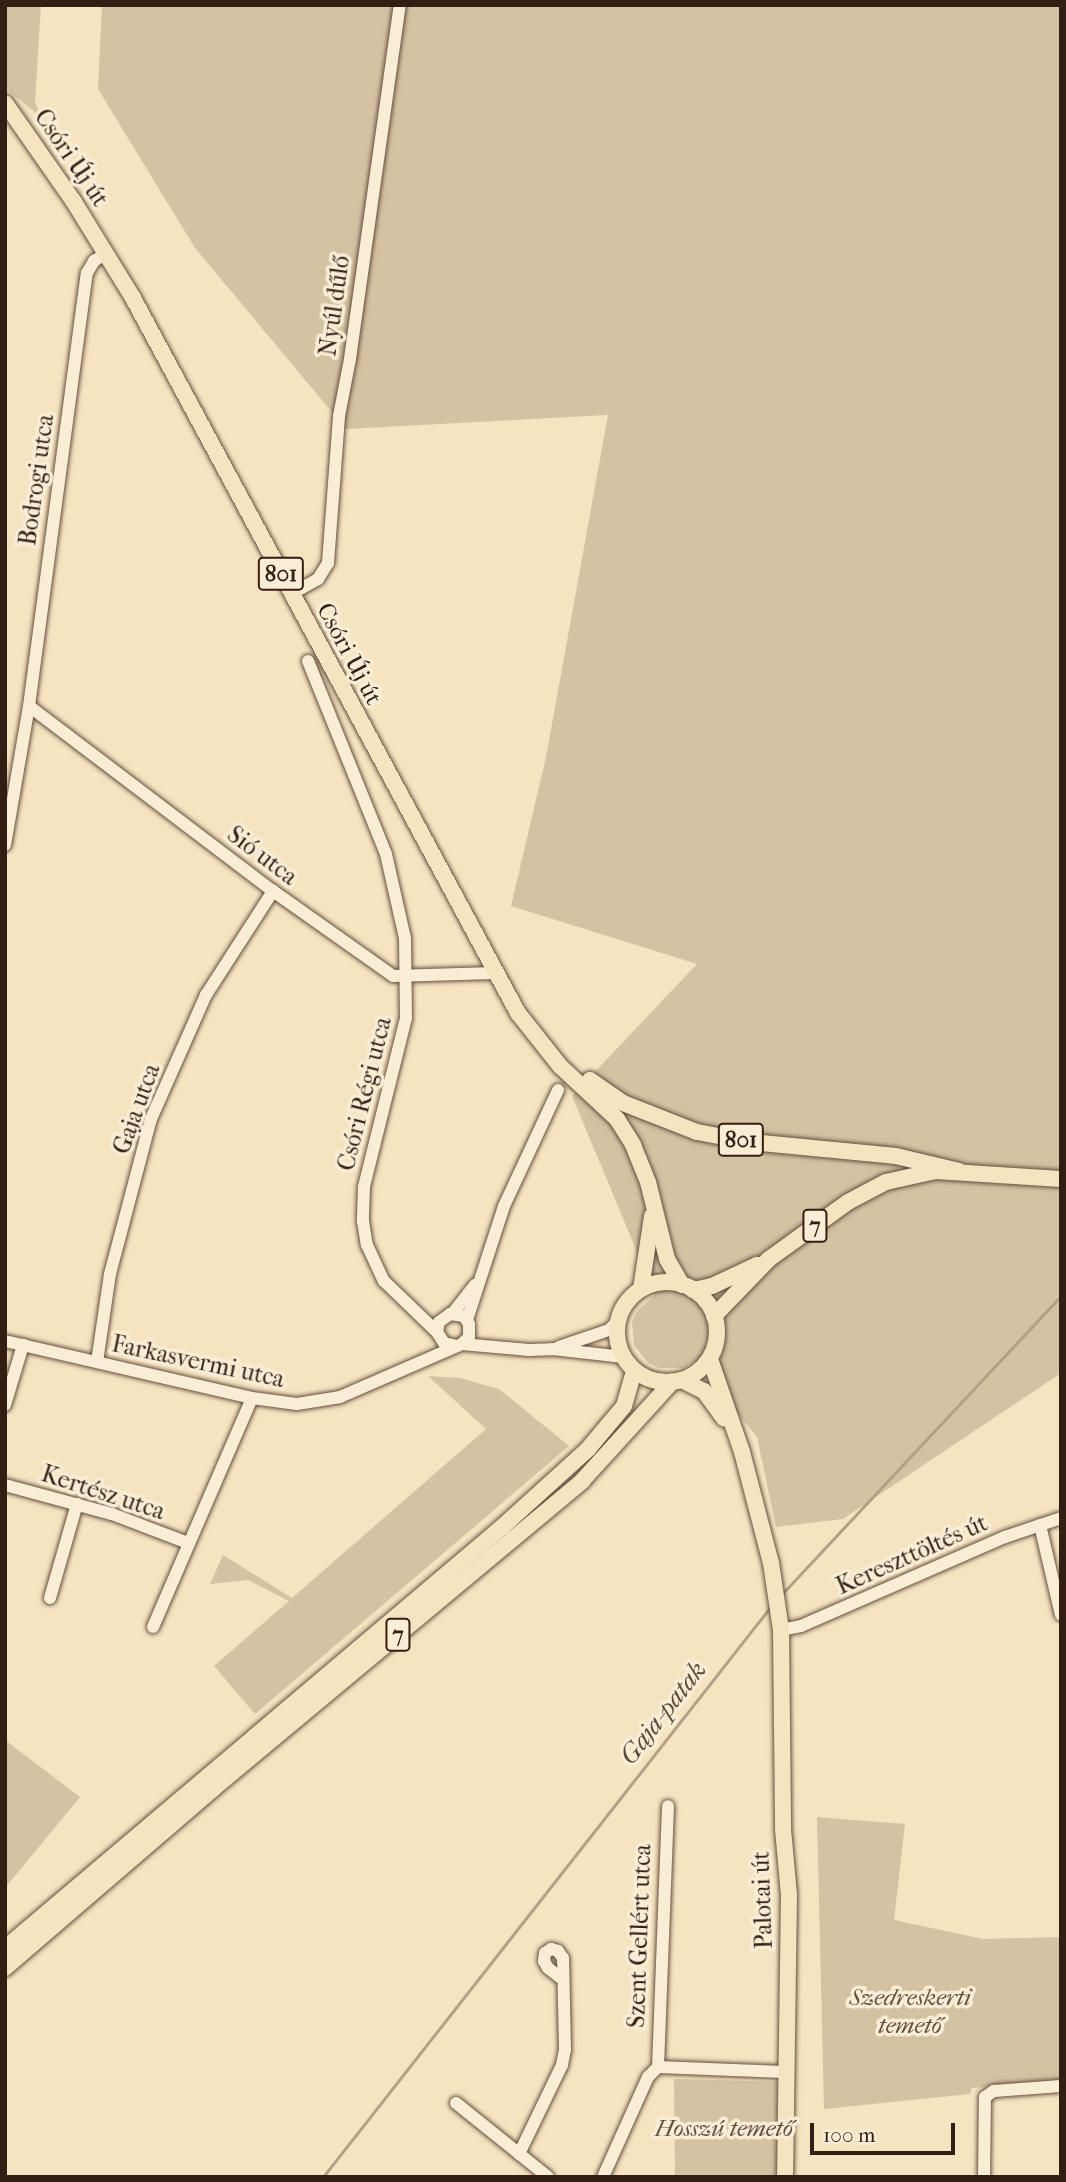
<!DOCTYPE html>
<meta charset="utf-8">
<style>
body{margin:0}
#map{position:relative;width:1066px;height:2182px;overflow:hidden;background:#f6e3c0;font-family:"IM FELL French Canon",serif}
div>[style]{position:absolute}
.green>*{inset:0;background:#d5c2a3}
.stream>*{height:2.5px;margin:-1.25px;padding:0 1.25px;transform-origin:1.25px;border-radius:1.25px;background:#b4a085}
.roads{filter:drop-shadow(0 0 2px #644f3e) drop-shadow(0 0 2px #644f3e)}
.minor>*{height:12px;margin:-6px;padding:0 6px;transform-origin:6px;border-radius:6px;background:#f9edd6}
.major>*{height:16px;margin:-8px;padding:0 8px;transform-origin:8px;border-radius:8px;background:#f6e3c0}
.major>.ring{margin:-8px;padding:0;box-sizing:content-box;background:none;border:16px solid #f6e3c0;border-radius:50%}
span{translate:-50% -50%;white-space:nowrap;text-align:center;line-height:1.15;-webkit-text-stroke:7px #f9edd6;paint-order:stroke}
.shield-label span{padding:2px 5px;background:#f9edd6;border:2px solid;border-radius:5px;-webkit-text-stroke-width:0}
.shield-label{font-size:23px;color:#341e13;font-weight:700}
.street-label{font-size:24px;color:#341e13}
.park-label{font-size:24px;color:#644f3e;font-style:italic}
.water-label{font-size:26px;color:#614c3b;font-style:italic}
.frame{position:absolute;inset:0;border:7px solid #341e13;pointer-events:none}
.scale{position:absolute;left:810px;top:2123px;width:145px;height:32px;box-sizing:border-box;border:4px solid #341e13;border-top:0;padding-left:9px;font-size:21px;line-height:24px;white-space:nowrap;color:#341e13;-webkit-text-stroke:5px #f9edd6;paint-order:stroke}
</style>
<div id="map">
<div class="green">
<div style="clip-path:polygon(5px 5px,41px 5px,35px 102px,41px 117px,5px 88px)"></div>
<div style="clip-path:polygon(102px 5px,1061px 5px,1061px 1373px,843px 1519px,776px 1527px,757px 1437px,695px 1361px,682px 1368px,659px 1368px,648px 1363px,634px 1345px,632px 1322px,637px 1311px,655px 1295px,572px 1096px,697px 964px,511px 906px,546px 757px,608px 415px,346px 429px,195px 248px,98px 89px)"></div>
<div style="clip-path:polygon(428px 1376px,460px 1378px,499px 1389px,569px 1446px,255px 1714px,214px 1666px,289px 1601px,248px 1580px,210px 1584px,223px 1555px,292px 1598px,486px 1429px)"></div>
<div style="clip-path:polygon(5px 1740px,80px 1797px,5px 1888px)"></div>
<div style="clip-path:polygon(817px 1817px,905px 1824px,894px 1920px,983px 1939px,1061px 1937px,1061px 2081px,972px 2088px,970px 2094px,824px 2109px)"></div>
<div style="clip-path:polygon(674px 2079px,777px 2082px,778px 2177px,675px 2177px)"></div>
</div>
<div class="stream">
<div style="left:781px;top:1595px;width:410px;rotate:-46.9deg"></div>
<div style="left:323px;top:2177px;width:727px;rotate:-51.87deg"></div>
</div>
<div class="roads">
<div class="minor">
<div style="left:291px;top:594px;width:31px;rotate:-29deg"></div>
<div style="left:318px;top:579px;width:19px;rotate:-58deg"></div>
<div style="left:328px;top:563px;width:147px;rotate:-85.7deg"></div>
<div style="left:339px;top:416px;width:58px;rotate:-79.1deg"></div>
<div style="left:350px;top:359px;width:358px;rotate:-82deg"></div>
<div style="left:308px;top:661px;width:208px;rotate:68deg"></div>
<div style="left:386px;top:854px;width:86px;rotate:77.3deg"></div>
<div style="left:405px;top:938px;width:80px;rotate:89.3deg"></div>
<div style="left:406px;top:1018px;width:174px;rotate:104deg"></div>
<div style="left:364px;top:1187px;width:34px;rotate:92deg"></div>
<div style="left:363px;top:1221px;width:24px;rotate:81deg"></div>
<div style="left:367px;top:1245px;width:40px;rotate:65deg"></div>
<div style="left:384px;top:1281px;width:74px;rotate:43.9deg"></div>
<div style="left:29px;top:706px;width:306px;rotate:37.2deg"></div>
<div style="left:273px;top:891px;width:147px;rotate:35.3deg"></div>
<div style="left:393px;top:976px;width:101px;rotate:-1.7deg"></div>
<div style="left:5px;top:845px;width:141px;rotate:-80.2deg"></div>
<div style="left:29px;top:706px;width:437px;rotate:-82.4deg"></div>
<div style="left:87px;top:273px;width:14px;rotate:-60deg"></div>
<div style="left:94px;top:261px;width:15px;rotate:-32deg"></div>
<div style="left:453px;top:1313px;width:36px;rotate:-52deg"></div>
<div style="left:467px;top:1320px;width:120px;rotate:-72deg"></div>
<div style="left:504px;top:1206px;width:128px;rotate:-65deg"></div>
<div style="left:5px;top:1341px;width:253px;rotate:13deg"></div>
<div style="left:252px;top:1398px;width:45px;rotate:7.6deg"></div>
<div style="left:297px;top:1404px;width:44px;rotate:-9.2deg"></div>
<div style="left:340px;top:1397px;width:133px;rotate:-23.5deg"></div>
<div style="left:462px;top:1344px;width:67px;rotate:5.1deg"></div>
<div style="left:529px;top:1350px;width:24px;rotate:-2deg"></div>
<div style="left:553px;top:1349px;width:71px;rotate:6.4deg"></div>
<div style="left:457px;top:1346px;width:13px;rotate:-167deg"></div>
<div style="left:444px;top:1343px;width:13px;rotate:-122deg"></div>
<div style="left:437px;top:1332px;width:10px;rotate:-79deg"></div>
<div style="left:439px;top:1322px;width:14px;rotate:-36deg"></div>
<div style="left:450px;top:1314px;width:14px;rotate:8deg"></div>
<div style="left:464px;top:1316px;width:9px;rotate:58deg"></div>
<div style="left:469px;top:1324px;width:13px;rotate:90deg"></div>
<div style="left:469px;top:1337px;width:10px;rotate:135deg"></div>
<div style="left:559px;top:1347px;width:53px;rotate:-18.8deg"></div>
<div style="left:609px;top:1330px;width:13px;rotate:-45deg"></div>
<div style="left:97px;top:1362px;width:89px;rotate:-81.6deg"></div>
<div style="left:110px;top:1274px;width:160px;rotate:-75.2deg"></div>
<div style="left:151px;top:1119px;width:136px;rotate:-66.1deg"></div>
<div style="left:206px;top:995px;width:124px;rotate:-57.2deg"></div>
<div style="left:5px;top:1405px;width:63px;rotate:-73.3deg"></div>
<div style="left:5px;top:1485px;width:111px;rotate:15.2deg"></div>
<div style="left:112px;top:1514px;width:81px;rotate:20.9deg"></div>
<div style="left:1040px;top:1525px;width:92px;rotate:76.9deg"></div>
<div style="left:50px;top:1598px;width:98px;rotate:-74deg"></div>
<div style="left:153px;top:1627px;width:249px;rotate:-66.6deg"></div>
<div style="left:781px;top:1630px;width:20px;rotate:-11deg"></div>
<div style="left:801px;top:1626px;width:223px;rotate:-23.6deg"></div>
<div style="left:1005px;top:1537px;width:59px;rotate:-18.7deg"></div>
<div style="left:658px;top:2067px;width:261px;rotate:-87.8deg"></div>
<div style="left:456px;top:2103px;width:118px;rotate:38.8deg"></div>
<div style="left:519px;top:2154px;width:99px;rotate:-64.2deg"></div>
<div style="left:562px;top:2065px;width:15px;rotate:-79deg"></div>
<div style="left:565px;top:2050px;width:92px;rotate:-91.2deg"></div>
<div style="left:563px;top:1958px;width:9px;rotate:-126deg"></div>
<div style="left:558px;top:1951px;width:7px;rotate:-164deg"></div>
<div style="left:551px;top:1949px;width:7px;rotate:146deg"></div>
<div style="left:545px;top:1953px;width:8px;rotate:97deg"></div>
<div style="left:544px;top:1961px;width:8px;rotate:60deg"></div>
<div style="left:548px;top:1968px;width:16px;rotate:38deg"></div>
<div style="left:603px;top:2177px;width:110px;rotate:-65.8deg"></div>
<div style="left:648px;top:2077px;width:14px;rotate:-45deg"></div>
<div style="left:658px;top:2067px;width:126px;rotate:2.3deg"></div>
<div style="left:984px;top:2177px;width:80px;rotate:-89.3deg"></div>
<div style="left:985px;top:2097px;width:11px;rotate:-34deg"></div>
<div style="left:994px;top:2091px;width:67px;rotate:-4.3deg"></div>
</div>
<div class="major">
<div style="left:5px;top:103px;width:121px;rotate:55.1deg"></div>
<div style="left:74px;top:202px;width:113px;rotate:58.4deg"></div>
<div style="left:133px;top:298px;width:812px;rotate:61.7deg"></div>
<div style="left:518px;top:1013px;width:68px;rotate:51.6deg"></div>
<div style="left:560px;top:1066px;width:78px;rotate:42.9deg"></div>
<div style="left:617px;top:1119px;width:31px;rotate:58deg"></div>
<div style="left:633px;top:1145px;width:40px;rotate:68deg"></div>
<div style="left:648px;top:1182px;width:79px;rotate:76.1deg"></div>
<div style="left:667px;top:1259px;width:30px;rotate:60deg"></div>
<div style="left:590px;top:1080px;width:40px;rotate:34.9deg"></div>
<div style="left:623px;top:1103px;width:79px;rotate:21.4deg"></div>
<div style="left:697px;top:1132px;width:55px;rotate:10.5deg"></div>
<div style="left:751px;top:1142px;width:146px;rotate:5.5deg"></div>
<div style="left:896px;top:1156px;width:65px;rotate:13.4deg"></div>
<div class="ring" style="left:617px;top:1282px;width:84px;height:84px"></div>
<div style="left:641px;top:1289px;width:74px;rotate:-81.4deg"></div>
<div style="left:693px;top:1290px;width:19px;rotate:-12deg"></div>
<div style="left:712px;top:1286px;width:50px;rotate:-25deg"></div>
<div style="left:714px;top:1316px;width:79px;rotate:-46deg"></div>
<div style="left:769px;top:1259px;width:97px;rotate:-35.8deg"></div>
<div style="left:848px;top:1202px;width:43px;rotate:-27.8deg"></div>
<div style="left:886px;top:1182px;width:51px;rotate:-12.4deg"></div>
<div style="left:936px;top:1171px;width:125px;rotate:3.7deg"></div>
<div style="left:710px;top:1359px;width:98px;rotate:71deg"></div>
<div style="left:742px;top:1452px;width:115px;rotate:75.4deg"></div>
<div style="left:771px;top:1563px;width:68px;rotate:81.5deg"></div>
<div style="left:781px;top:1630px;width:199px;rotate:89.4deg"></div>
<div style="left:783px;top:1829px;width:66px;rotate:84.8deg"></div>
<div style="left:789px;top:1895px;width:282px;rotate:90.8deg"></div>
<div style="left:682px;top:1380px;width:25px;rotate:27deg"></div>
<div style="left:704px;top:1391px;width:34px;rotate:54deg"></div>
<div style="left:5px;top:1948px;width:650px;rotate:-40.26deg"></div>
<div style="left:501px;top:1528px;width:118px;rotate:-42.2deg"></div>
<div style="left:588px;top:1449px;width:56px;rotate:-50.1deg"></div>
<div style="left:624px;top:1406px;width:37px;rotate:-74deg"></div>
<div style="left:5px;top:1968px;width:276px;rotate:-40.7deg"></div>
<div style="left:214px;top:1788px;width:479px;rotate:-39.8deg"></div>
<div style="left:582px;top:1481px;width:134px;rotate:-47.7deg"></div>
</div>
</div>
<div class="shield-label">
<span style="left:281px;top:574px">801</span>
<span style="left:741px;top:1140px">801</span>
<span style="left:815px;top:1226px">7</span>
<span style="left:398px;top:1635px">7</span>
</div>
<div class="street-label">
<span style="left:71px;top:158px;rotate:56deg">Csóri Új út</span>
<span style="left:335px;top:306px;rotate:-82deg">Nyúl dűlő</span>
<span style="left:37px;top:480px;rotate:-82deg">Bodrogi utca</span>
<span style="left:349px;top:654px;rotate:62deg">Csóri Új út</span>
<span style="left:262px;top:856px;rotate:37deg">Sió utca</span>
<span style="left:365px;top:1094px;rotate:-76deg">Csóri Régi utca</span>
<span style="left:137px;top:1109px;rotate:-70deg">Gaja utca</span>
<span style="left:198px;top:1362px;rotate:12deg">Farkasvermi utca</span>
<span style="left:103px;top:1493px;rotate:18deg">Kertész utca</span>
<span style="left:912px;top:1555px;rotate:-24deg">Kereszttöltés út</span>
<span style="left:763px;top:1900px;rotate:-92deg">Palotai út</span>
<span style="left:640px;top:1936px;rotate:-88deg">Szent Gellért utca</span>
</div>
<div class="park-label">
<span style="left:910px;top:2012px">Szedreskerti<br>temető</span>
<span style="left:724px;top:2129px">Hosszú temető</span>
</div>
<div class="water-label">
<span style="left:663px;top:1713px;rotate:-52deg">Gaja-patak</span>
</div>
<div class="frame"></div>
<div class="scale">100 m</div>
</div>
